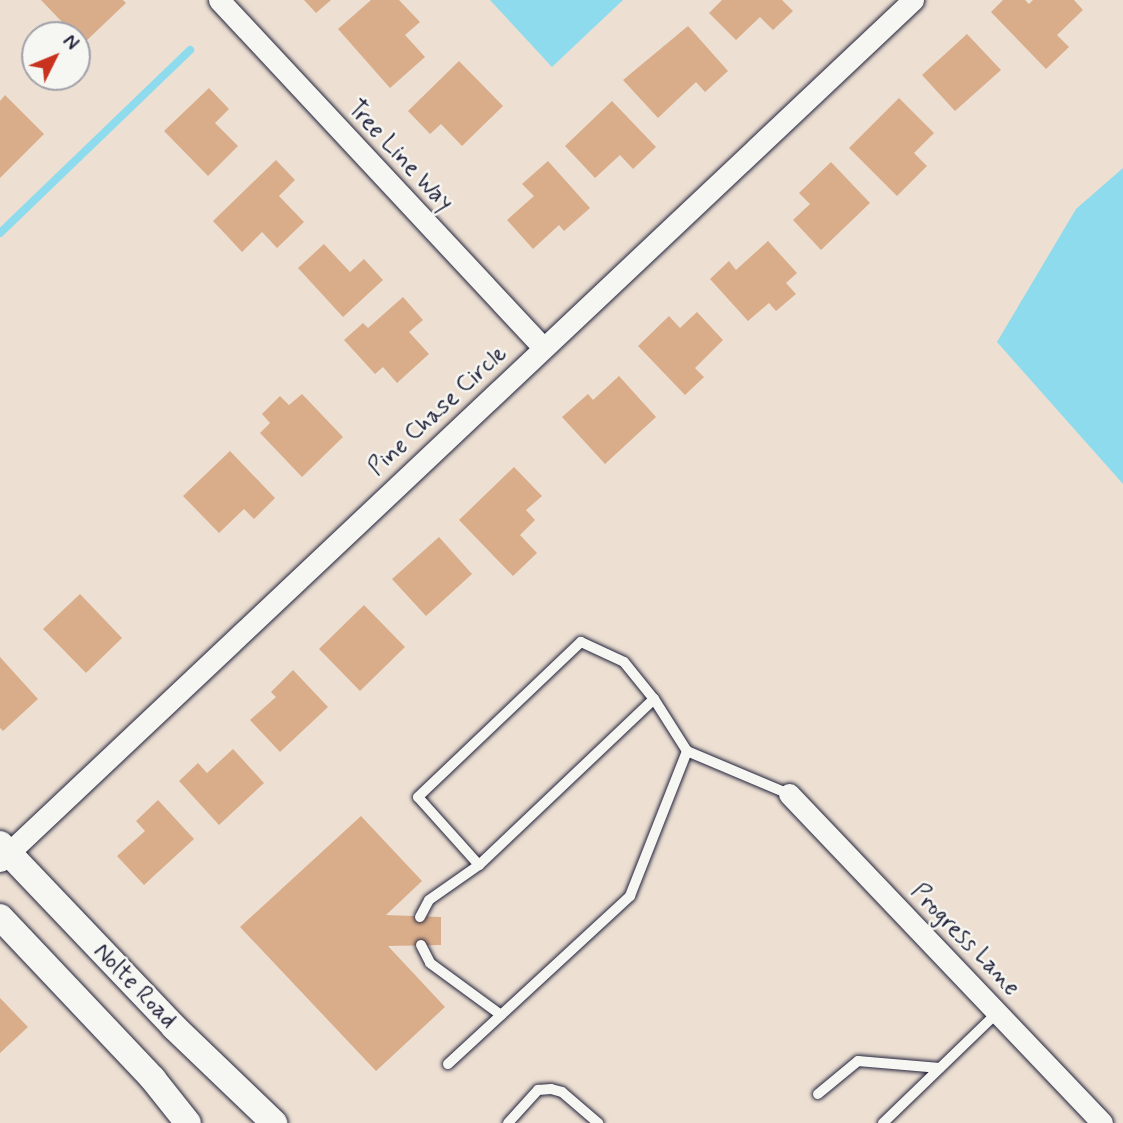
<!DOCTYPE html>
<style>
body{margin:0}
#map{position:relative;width:1123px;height:1123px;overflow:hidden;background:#ede0d3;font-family:Mynerve,sans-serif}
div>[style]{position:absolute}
.water>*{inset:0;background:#8ddbec}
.stream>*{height:8px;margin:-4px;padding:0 4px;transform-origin:4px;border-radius:4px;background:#8ddbec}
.building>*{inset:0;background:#d9ad8a}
.roads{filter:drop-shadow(0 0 2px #22223b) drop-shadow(0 0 2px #22223b)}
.service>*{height:10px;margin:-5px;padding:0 5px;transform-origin:5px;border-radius:5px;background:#f6f6f2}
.minor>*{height:21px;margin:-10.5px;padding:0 10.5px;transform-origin:10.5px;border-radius:10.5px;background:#f6f6f2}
.tertiary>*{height:26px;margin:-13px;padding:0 13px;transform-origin:13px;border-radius:13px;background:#f6f6f2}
span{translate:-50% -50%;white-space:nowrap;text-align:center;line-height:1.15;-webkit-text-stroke:5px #f6f6f2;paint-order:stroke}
.street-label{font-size:24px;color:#22223b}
.north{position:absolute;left:21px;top:21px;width:70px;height:70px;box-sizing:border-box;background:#f6f6f2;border:2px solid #a1a1a9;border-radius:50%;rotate:47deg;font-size:19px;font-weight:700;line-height:28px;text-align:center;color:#22223b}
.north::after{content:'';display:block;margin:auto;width:24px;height:32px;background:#c8321e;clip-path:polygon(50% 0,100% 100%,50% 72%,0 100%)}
</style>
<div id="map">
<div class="water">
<div style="clip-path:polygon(490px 0,623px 0,552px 67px)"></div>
<div style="clip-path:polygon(1123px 168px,1123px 484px,997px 342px,1076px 209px)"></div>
</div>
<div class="stream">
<div style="left:0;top:233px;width:264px;rotate:-43.9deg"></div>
</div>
<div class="building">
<div style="clip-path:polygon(41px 0,123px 0,126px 3px,83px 44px)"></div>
<div style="clip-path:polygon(304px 0,331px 0,316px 13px)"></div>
<div style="clip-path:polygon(371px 0,399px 0,420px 22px,405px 35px,425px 57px,390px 88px,338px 29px)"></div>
<div style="clip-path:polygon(722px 0,782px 0,793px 11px,773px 30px,760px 17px,736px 40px,709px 13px)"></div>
<div style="clip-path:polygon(1003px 0,1025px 0,1029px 4px,1033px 0,1074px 0,1083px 10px,1057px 35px,1069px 47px,1046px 69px,991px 12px)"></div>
<div style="clip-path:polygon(688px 26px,728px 71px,705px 92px,696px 82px,658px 118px,623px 80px)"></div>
<div style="clip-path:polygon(967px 34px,1001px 70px,955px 111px,922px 75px)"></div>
<div style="clip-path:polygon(459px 61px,503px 106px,462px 146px,441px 124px,430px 134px,408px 111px)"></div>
<div style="clip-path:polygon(209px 88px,229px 109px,215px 123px,238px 146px,208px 176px,164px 131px)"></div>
<div style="clip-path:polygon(5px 95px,44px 134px,0 178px,0 101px)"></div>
<div style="clip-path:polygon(899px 98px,934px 133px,914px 153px,927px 166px,897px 196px,849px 148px)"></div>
<div style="clip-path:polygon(612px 101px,656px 147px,633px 169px,620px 155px,595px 178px,565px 146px)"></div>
<div style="clip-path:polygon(276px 160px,295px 180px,279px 196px,304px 222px,277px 248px,262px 232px,242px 252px,213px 221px)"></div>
<div style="clip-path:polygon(548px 161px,590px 208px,564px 231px,559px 225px,533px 249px,507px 220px,534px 196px,522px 184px)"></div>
<div style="clip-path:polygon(831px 162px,870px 203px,821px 250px,793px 220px,810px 204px,799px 193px)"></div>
<div style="clip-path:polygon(768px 241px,797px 273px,786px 283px,796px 294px,776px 311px,769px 303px,748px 321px,710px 279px,729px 261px,736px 270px)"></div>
<div style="clip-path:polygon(324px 244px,350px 272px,364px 259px,383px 280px,343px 317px,298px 268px)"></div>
<div style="clip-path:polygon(403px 297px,423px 320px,409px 332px,429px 354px,397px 383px,383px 367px,375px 374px,344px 340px,363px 323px,368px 328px)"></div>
<div style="clip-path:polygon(697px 312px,723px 340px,695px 368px,704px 377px,685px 395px,638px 346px,669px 316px,680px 328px)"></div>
<div style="clip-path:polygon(619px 376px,656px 417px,605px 464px,562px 417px,588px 394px,593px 400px)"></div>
<div style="clip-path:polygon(302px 394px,343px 437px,302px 477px,260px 433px,270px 423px,262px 414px,280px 396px,289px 405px)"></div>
<div style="clip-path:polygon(230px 451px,275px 498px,254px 519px,244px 509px,219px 533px,183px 496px)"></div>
<div style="clip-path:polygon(514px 467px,542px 496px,526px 510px,535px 520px,520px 535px,537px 553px,513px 576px,459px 520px)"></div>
<div style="clip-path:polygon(439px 537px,472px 574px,426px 616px,392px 579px)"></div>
<div style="clip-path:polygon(80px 594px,122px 638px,86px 673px,43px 629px)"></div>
<div style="clip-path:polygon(364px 605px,405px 647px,360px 691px,319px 649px)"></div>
<div style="clip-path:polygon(0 657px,38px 699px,3px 731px,0 728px)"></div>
<div style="clip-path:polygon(293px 670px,328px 707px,280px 752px,250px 720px,276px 697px,271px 692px)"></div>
<div style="clip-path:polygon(233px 749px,264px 783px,219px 825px,179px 781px,198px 763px,207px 773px)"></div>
<div style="clip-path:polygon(158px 800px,194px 839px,144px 885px,117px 856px,145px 831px,136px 821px)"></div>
<div style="clip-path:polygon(361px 816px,422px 881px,386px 915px,441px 917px,441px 945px,388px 946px,445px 1007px,376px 1071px,240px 927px)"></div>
<div style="clip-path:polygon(0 998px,28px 1027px,0 1053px)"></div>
</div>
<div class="roads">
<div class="service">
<div style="left:654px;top:699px;width:241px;rotate:136.5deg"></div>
<div style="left:479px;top:865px;width:91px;rotate:-131.9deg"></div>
<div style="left:418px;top:797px;width:225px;rotate:-43.6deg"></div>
<div style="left:581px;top:642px;width:47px;rotate:24.9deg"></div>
<div style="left:624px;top:662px;width:48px;rotate:51deg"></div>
<div style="left:654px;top:699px;width:62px;rotate:57.6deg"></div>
<div style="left:687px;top:751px;width:111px;rotate:22.9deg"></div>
<div style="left:420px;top:917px;width:19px;rotate:-62deg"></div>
<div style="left:429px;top:900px;width:61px;rotate:-35deg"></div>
<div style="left:421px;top:945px;width:20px;rotate:63deg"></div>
<div style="left:430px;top:963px;width:88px;rotate:36.2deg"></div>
<div style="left:448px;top:1064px;width:248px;rotate:-42.7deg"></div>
<div style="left:630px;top:896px;width:156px;rotate:-68.5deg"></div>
<div style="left:818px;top:1094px;width:52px;rotate:-39.5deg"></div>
<div style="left:858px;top:1061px;width:82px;rotate:4.9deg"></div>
<div style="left:508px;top:1123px;width:45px;rotate:-47.7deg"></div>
<div style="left:538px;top:1090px;width:13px;rotate:-4deg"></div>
<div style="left:551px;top:1089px;width:11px;rotate:15deg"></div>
<div style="left:562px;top:1092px;width:48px;rotate:40.7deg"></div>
<div style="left:883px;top:1123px;width:158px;rotate:-44deg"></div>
</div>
<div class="minor">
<div style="left:219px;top:0;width:475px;rotate:47deg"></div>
<div style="left:789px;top:794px;width:454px;rotate:46.4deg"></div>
<div style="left:0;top:861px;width:1255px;rotate:-43.32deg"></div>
</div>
<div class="tertiary">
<div style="left:0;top:844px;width:253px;rotate:46.4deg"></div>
<div style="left:174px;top:1027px;width:139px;rotate:43.8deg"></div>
<div style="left:0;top:917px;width:223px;rotate:46.6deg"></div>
<div style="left:153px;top:1079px;width:56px;rotate:51.5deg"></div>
</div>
</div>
<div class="street-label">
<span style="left:400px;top:156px;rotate:47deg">Tree Line Way</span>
<span style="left:438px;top:411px;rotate:-43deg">Pine Chase Circle</span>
<span style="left:965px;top:940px;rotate:46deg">Progress Lane</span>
<span style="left:135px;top:986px;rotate:46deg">Nolte Road</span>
</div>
<div class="north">N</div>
</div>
